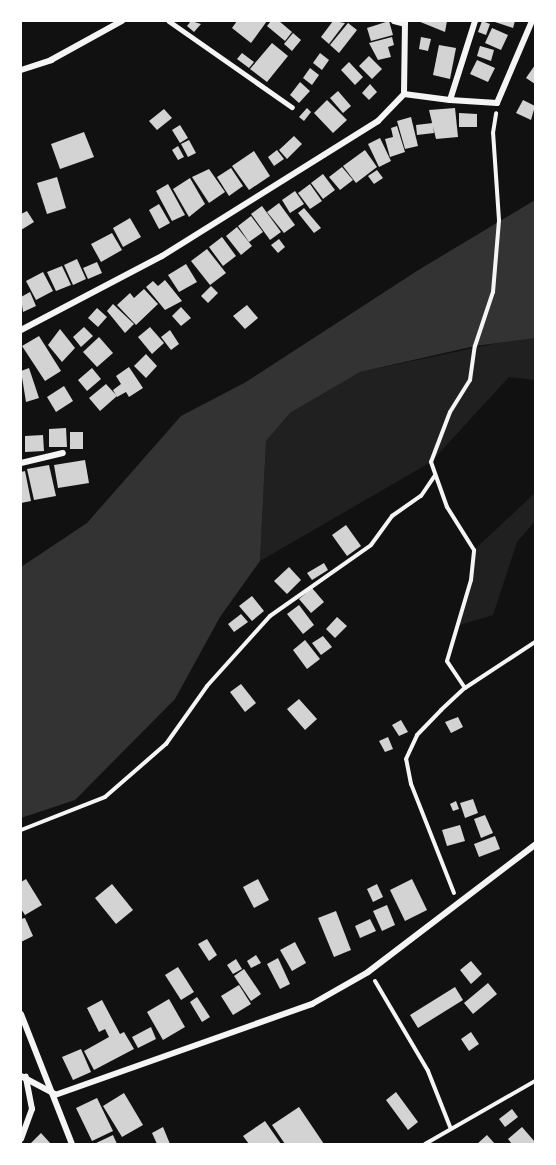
<!DOCTYPE html>
<style>
body{margin:0}
#map{position:relative;width:556px;height:1165px;overflow:hidden;background:#111;font-family:Raleway,sans-serif}
div>[style]{position:absolute}
.green>*{inset:0;background:#202020}
.water>*{inset:0;background:#333}
.building>*{inset:0;background:#d3d3d3}
.path>*{height:4px;margin:-2px;padding:0 2px;transform-origin:2px;border-radius:2px;background:#f5f5f5}
.service>*{height:4.5px;margin:-2.25px;padding:0 2.25px;transform-origin:2.25px;border-radius:2.25px;background:#f5f5f5}
.minor>*{height:6px;margin:-3px;padding:0 3px;transform-origin:3px;border-radius:3px;background:#f5f5f5}
span{translate:-50% -50%;white-space:nowrap;text-align:center;line-height:1.15;-webkit-text-stroke:4.5px #fff;paint-order:stroke}
.frame{position:absolute;inset:0;border:22px solid #fff;pointer-events:none}
</style>
<div id="map">
<div class="green">
<div style="clip-path:polygon(527px 337px,535px 338px,535px 380px,509px 377px,431px 462px,260px 561px,266px 441px,290px 413px,360px 372px)"></div>
<div style="clip-path:polygon(535px 493px,535px 521px,517px 542px,493px 615px,456px 626px,471px 580px,474px 550px)"></div>
</div>
<div class="water">
<div style="clip-path:polygon(535px 200px,535px 338px,475px 346px,360px 372px,290px 413px,266px 441px,260px 561px,220px 617px,175px 699px,75px 800px,21px 818px,21px 567px,87px 523px,181px 416px,246px 382px,420px 269px)"></div>
</div>
<div class="building">
<div style="clip-path:polygon(191px 21px,201px 24px,194px 32px,187px 26px)"></div>
<div style="clip-path:polygon(237px 21px,267px 21px,251px 43px,232px 28px)"></div>
<div style="clip-path:polygon(271px 21px,279px 21px,292px 32px,285px 41px,267px 26px)"></div>
<div style="clip-path:polygon(333px 21px,345px 23px,329px 44px,321px 37px)"></div>
<div style="clip-path:polygon(389px 21px,393px 35px,371px 41px,367px 28px)"></div>
<div style="clip-path:polygon(418px 21px,447px 21px,445px 32px)"></div>
<div style="clip-path:polygon(482px 21px,490px 24px,486px 35px,478px 32px)"></div>
<div style="clip-path:polygon(492px 21px,515px 21px,513px 28px)"></div>
<div style="clip-path:polygon(348px 23px,357px 30px,339px 53px,330px 45px)"></div>
<div style="clip-path:polygon(492px 28px,508px 35px,501px 50px,485px 43px)"></div>
<div style="clip-path:polygon(293px 33px,301px 40px,292px 51px,284px 44px)"></div>
<div style="clip-path:polygon(392px 37px,394px 45px,388px 47px,391px 57px,378px 60px,369px 43px)"></div>
<div style="clip-path:polygon(421px 37px,431px 39px,428px 51px,419px 49px)"></div>
<div style="clip-path:polygon(272px 43px,288px 56px,267px 82px,250px 69px)"></div>
<div style="clip-path:polygon(439px 45px,456px 48px,450px 79px,433px 75px)"></div>
<div style="clip-path:polygon(480px 46px,494px 50px,491px 61px,477px 56px)"></div>
<div style="clip-path:polygon(242px 53px,254px 62px,249px 68px,237px 59px)"></div>
<div style="clip-path:polygon(320px 53px,329px 60px,322px 70px,313px 63px)"></div>
<div style="clip-path:polygon(369px 56px,382px 69px,372px 79px,359px 66px)"></div>
<div style="clip-path:polygon(477px 60px,495px 68px,488px 82px,470px 74px)"></div>
<div style="clip-path:polygon(349px 62px,363px 77px,355px 85px,341px 70px)"></div>
<div style="clip-path:polygon(535px 65px,535px 84px,526px 78px)"></div>
<div style="clip-path:polygon(310px 68px,319px 75px,312px 85px,303px 78px)"></div>
<div style="clip-path:polygon(300px 82px,310px 91px,299px 103px,290px 95px)"></div>
<div style="clip-path:polygon(370px 84px,377px 92px,369px 100px,362px 93px)"></div>
<div style="clip-path:polygon(338px 91px,351px 106px,343px 113px,330px 98px)"></div>
<div style="clip-path:polygon(327px 100px,347px 120px,333px 133px,314px 113px)"></div>
<div style="clip-path:polygon(523px 100px,535px 106px,531px 120px,516px 113px)"></div>
<div style="clip-path:polygon(307px 108px,311px 112px,304px 121px,299px 117px)"></div>
<div style="clip-path:polygon(455px 108px,458px 137px,436px 139px,429px 110px)"></div>
<div style="clip-path:polygon(164px 109px,172px 118px,157px 130px,149px 121px)"></div>
<div style="clip-path:polygon(459px 113px,477px 114px,477px 127px,459px 127px)"></div>
<div style="clip-path:polygon(411px 117px,418px 146px,405px 149px,397px 121px)"></div>
<div style="clip-path:polygon(433px 123px,434px 133px,417px 135px,416px 125px)"></div>
<div style="clip-path:polygon(180px 125px,188px 138px,180px 143px,172px 130px)"></div>
<div style="clip-path:polygon(397px 126px,405px 152px,390px 157px,385px 139px,393px 137px,391px 128px)"></div>
<div style="clip-path:polygon(84px 132px,94px 157px,60px 169px,51px 144px)"></div>
<div style="clip-path:polygon(294px 136px,302px 144px,287px 159px,279px 150px)"></div>
<div style="clip-path:polygon(380px 138px,391px 161px,379px 167px,368px 144px)"></div>
<div style="clip-path:polygon(189px 140px,196px 153px,188px 157px,181px 144px)"></div>
<div style="clip-path:polygon(178px 146px,184px 157px,178px 160px,172px 150px)"></div>
<div style="clip-path:polygon(277px 150px,284px 159px,274px 166px,268px 157px)"></div>
<div style="clip-path:polygon(365px 150px,377px 167px,356px 183px,343px 166px)"></div>
<div style="clip-path:polygon(254px 151px,270px 176px,249px 190px,232px 166px)"></div>
<div style="clip-path:polygon(342px 167px,353px 180px,340px 190px,329px 177px)"></div>
<div style="clip-path:polygon(231px 168px,243px 186px,229px 196px,217px 177px)"></div>
<div style="clip-path:polygon(209px 169px,225px 192px,209px 203px,192px 177px)"></div>
<div style="clip-path:polygon(377px 170px,383px 178px,374px 184px,368px 176px)"></div>
<div style="clip-path:polygon(323px 174px,335px 190px,323px 199px,311px 183px)"></div>
<div style="clip-path:polygon(57px 177px,66px 208px,47px 214px,37px 183px)"></div>
<div style="clip-path:polygon(190px 178px,205px 204px,189px 217px,173px 189px)"></div>
<div style="clip-path:polygon(168px 184px,185px 215px,172px 221px,156px 191px)"></div>
<div style="clip-path:polygon(310px 184px,322px 201px,310px 209px,298px 193px)"></div>
<div style="clip-path:polygon(295px 191px,304px 204px,290px 213px,282px 200px)"></div>
<div style="clip-path:polygon(279px 203px,295px 225px,284px 233px,267px 212px)"></div>
<div style="clip-path:polygon(159px 204px,170px 223px,159px 229px,149px 210px)"></div>
<div style="clip-path:polygon(262px 206px,281px 232px,270px 240px,251px 214px)"></div>
<div style="clip-path:polygon(304px 208px,321px 228px,314px 233px,298px 213px)"></div>
<div style="clip-path:polygon(27px 211px,34px 222px,21px 230px,21px 214px)"></div>
<div style="clip-path:polygon(251px 216px,263px 232px,249px 242px,238px 226px)"></div>
<div style="clip-path:polygon(130px 218px,141px 237px,123px 247px,113px 228px)"></div>
<div style="clip-path:polygon(237px 227px,252px 246px,241px 255px,226px 236px)"></div>
<div style="clip-path:polygon(112px 233px,122px 250px,101px 262px,91px 244px)"></div>
<div style="clip-path:polygon(222px 237px,236px 256px,223px 266px,209px 247px)"></div>
<div style="clip-path:polygon(279px 239px,285px 247px,278px 253px,271px 245px)"></div>
<div style="clip-path:polygon(207px 249px,226px 273px,210px 285px,191px 261px)"></div>
<div style="clip-path:polygon(77px 259px,86px 279px,73px 285px,64px 265px)"></div>
<div style="clip-path:polygon(97px 262px,102px 273px,88px 279px,83px 268px)"></div>
<div style="clip-path:polygon(186px 264px,197px 282px,179px 292px,168px 275px)"></div>
<div style="clip-path:polygon(62px 266px,71px 285px,56px 291px,47px 272px)"></div>
<div style="clip-path:polygon(43px 272px,53px 291px,36px 300px,26px 281px)"></div>
<div style="clip-path:polygon(165px 280px,182px 301px,165px 310px,146px 287px,153px 281px,158px 286px)"></div>
<div style="clip-path:polygon(211px 286px,218px 293px,208px 303px,201px 296px)"></div>
<div style="clip-path:polygon(144px 289px,158px 304px,136px 325px,117px 305px,130px 293px,134px 298px)"></div>
<div style="clip-path:polygon(30px 292px,36px 306px,23px 312px,21px 297px)"></div>
<div style="clip-path:polygon(113px 304px,134px 324px,125px 333px,107px 311px)"></div>
<div style="clip-path:polygon(247px 305px,258px 318px,245px 329px,233px 316px)"></div>
<div style="clip-path:polygon(181px 307px,191px 318px,181px 326px,172px 316px)"></div>
<div style="clip-path:polygon(97px 308px,107px 317px,98px 327px,88px 318px)"></div>
<div style="clip-path:polygon(84px 327px,93px 336px,81px 347px,73px 337px)"></div>
<div style="clip-path:polygon(150px 327px,164px 343px,152px 354px,138px 337px)"></div>
<div style="clip-path:polygon(60px 329px,75px 348px,62px 362px,48px 345px)"></div>
<div style="clip-path:polygon(170px 330px,179px 344px,171px 350px,161px 337px)"></div>
<div style="clip-path:polygon(39px 336px,61px 371px,45px 381px,22px 346px)"></div>
<div style="clip-path:polygon(99px 337px,113px 353px,97px 367px,83px 352px)"></div>
<div style="clip-path:polygon(146px 354px,157px 366px,146px 378px,134px 366px)"></div>
<div style="clip-path:polygon(129px 367px,143px 388px,129px 397px,126px 392px,117px 397px,113px 390px,121px 384px,116px 376px)"></div>
<div style="clip-path:polygon(29px 368px,39px 398px,26px 402px,21px 371px)"></div>
<div style="clip-path:polygon(92px 368px,101px 379px,87px 391px,78px 380px)"></div>
<div style="clip-path:polygon(106px 384px,117px 396px,100px 411px,89px 398px)"></div>
<div style="clip-path:polygon(64px 386px,73px 401px,56px 412px,47px 397px)"></div>
<div style="clip-path:polygon(66px 428px,67px 447px,49px 447px,49px 429px)"></div>
<div style="clip-path:polygon(70px 432px,83px 432px,83px 449px,70px 449px)"></div>
<div style="clip-path:polygon(43px 435px,44px 451px,25px 452px,25px 436px)"></div>
<div style="clip-path:polygon(85px 460px,89px 483px,58px 488px,54px 465px)"></div>
<div style="clip-path:polygon(49px 465px,56px 496px,34px 500px,27px 469px)"></div>
<div style="clip-path:polygon(25px 471px,31px 501px,21px 503px,21px 472px)"></div>
<div style="clip-path:polygon(346px 525px,361px 546px,347px 556px,332px 535px)"></div>
<div style="clip-path:polygon(324px 563px,328px 570px,312px 580px,307px 573px)"></div>
<div style="clip-path:polygon(289px 567px,301px 580px,287px 594px,274px 581px)"></div>
<div style="clip-path:polygon(312px 588px,324px 602px,311px 613px,299px 599px)"></div>
<div style="clip-path:polygon(252px 596px,264px 611px,252px 621px,239px 606px)"></div>
<div style="clip-path:polygon(299px 605px,314px 625px,303px 634px,287px 614px)"></div>
<div style="clip-path:polygon(241px 614px,248px 622px,234px 632px,228px 624px)"></div>
<div style="clip-path:polygon(337px 617px,347px 626px,335px 638px,326px 629px)"></div>
<div style="clip-path:polygon(323px 636px,332px 647px,321px 655px,312px 643px)"></div>
<div style="clip-path:polygon(305px 640px,320px 659px,307px 669px,293px 650px)"></div>
<div style="clip-path:polygon(241px 684px,256px 703px,245px 712px,230px 692px)"></div>
<div style="clip-path:polygon(299px 699px,317px 719px,305px 730px,287px 709px)"></div>
<div style="clip-path:polygon(458px 717px,463px 727px,451px 733px,445px 722px)"></div>
<div style="clip-path:polygon(401px 720px,408px 732px,399px 736px,392px 725px)"></div>
<div style="clip-path:polygon(388px 737px,393px 749px,385px 752px,379px 741px)"></div>
<div style="clip-path:polygon(473px 799px,478px 813px,465px 818px,460px 803px)"></div>
<div style="clip-path:polygon(456px 801px,459px 809px,453px 811px,450px 804px)"></div>
<div style="clip-path:polygon(485px 815px,493px 833px,481px 838px,474px 819px)"></div>
<div style="clip-path:polygon(460px 825px,465px 841px,447px 846px,442px 830px)"></div>
<div style="clip-path:polygon(495px 836px,500px 849px,479px 857px,474px 844px)"></div>
<div style="clip-path:polygon(26px 879px,42px 905px,25px 915px,21px 909px,21px 882px)"></div>
<div style="clip-path:polygon(258px 879px,269px 900px,254px 908px,243px 887px)"></div>
<div style="clip-path:polygon(412px 879px,427px 910px,405px 921px,390px 890px)"></div>
<div style="clip-path:polygon(112px 884px,133px 910px,116px 924px,95px 898px)"></div>
<div style="clip-path:polygon(377px 884px,383px 897px,373px 902px,367px 889px)"></div>
<div style="clip-path:polygon(387px 905px,395px 925px,382px 931px,373px 911px)"></div>
<div style="clip-path:polygon(336px 911px,351px 950px,334px 957px,318px 918px)"></div>
<div style="clip-path:polygon(25px 918px,33px 936px,21px 942px,21px 919px)"></div>
<div style="clip-path:polygon(370px 919px,376px 931px,360px 938px,355px 926px)"></div>
<div style="clip-path:polygon(207px 939px,217px 955px,209px 961px,198px 944px)"></div>
<div style="clip-path:polygon(295px 942px,306px 963px,292px 971px,280px 950px)"></div>
<div style="clip-path:polygon(256px 955px,261px 963px,251px 968px,247px 961px)"></div>
<div style="clip-path:polygon(278px 958px,290px 984px,280px 989px,267px 964px)"></div>
<div style="clip-path:polygon(236px 959px,242px 969px,233px 974px,227px 965px)"></div>
<div style="clip-path:polygon(471px 961px,482px 974px,471px 984px,460px 970px)"></div>
<div style="clip-path:polygon(178px 967px,194px 992px,181px 1000px,165px 975px)"></div>
<div style="clip-path:polygon(244px 969px,261px 994px,251px 1001px,234px 976px)"></div>
<div style="clip-path:polygon(488px 983px,497px 994px,473px 1014px,464px 1003px)"></div>
<div style="clip-path:polygon(239px 985px,251px 1004px,233px 1015px,221px 996px)"></div>
<div style="clip-path:polygon(455px 987px,463px 1000px,418px 1028px,410px 1015px)"></div>
<div style="clip-path:polygon(197px 997px,210px 1017px,202px 1022px,190px 1002px)"></div>
<div style="clip-path:polygon(169px 999px,185px 1027px,163px 1040px,147px 1012px)"></div>
<div style="clip-path:polygon(102px 1000px,120px 1034px,124px 1032px,134px 1049px,94px 1070px,84px 1051px,109px 1037px,105px 1029px,99px 1032px,87px 1008px)"></div>
<div style="clip-path:polygon(151px 1027px,156px 1039px,138px 1048px,132px 1037px)"></div>
<div style="clip-path:polygon(471px 1032px,479px 1044px,469px 1051px,461px 1039px)"></div>
<div style="clip-path:polygon(81px 1049px,91px 1072px,73px 1080px,62px 1057px)"></div>
<div style="clip-path:polygon(396px 1092px,418px 1122px,408px 1130px,386px 1100px)"></div>
<div style="clip-path:polygon(124px 1093px,143px 1125px,122px 1137px,103px 1106px)"></div>
<div style="clip-path:polygon(97px 1098px,113px 1131px,92px 1141px,76px 1108px)"></div>
<div style="clip-path:polygon(299px 1107px,324px 1144px,285px 1144px,272px 1125px)"></div>
<div style="clip-path:polygon(512px 1109px,518px 1117px,505px 1127px,499px 1119px)"></div>
<div style="clip-path:polygon(265px 1121px,281px 1144px,249px 1144px,243px 1136px)"></div>
<div style="clip-path:polygon(163px 1127px,170px 1144px,157px 1144px,152px 1133px)"></div>
<div style="clip-path:polygon(522px 1127px,535px 1142px,535px 1144px,512px 1144px,508px 1139px)"></div>
<div style="clip-path:polygon(41px 1133px,51px 1144px,30px 1144px)"></div>
<div style="clip-path:polygon(113px 1135px,117px 1144px,94px 1144px)"></div>
<div style="clip-path:polygon(487px 1135px,495px 1144px,477px 1144px)"></div>
</div>
<div class="path">
<div style="left:465px;top:688px;width:32px;rotate:-124deg"></div>
<div style="left:447px;top:661px;width:84px;rotate:-73.5deg"></div>
<div style="left:471px;top:580px;width:30px;rotate:-84deg"></div>
<div style="left:474px;top:550px;width:51px;rotate:-122.1deg"></div>
<div style="left:447px;top:507px;width:48px;rotate:-109.6deg"></div>
<div style="left:431px;top:462px;width:53px;rotate:-69.2deg"></div>
<div style="left:450px;top:412px;width:38px;rotate:-58deg"></div>
<div style="left:470px;top:380px;width:34px;rotate:-82deg"></div>
<div style="left:475px;top:346px;width:57px;rotate:-71.6deg"></div>
<div style="left:493px;top:292px;width:72px;rotate:-85.2deg"></div>
<div style="left:499px;top:220px;width:87px;rotate:-93.9deg"></div>
<div style="left:493px;top:133px;width:20px;rotate:-81deg"></div>
<div style="left:21px;top:830px;width:90px;rotate:-21.4deg"></div>
<div style="left:105px;top:797px;width:81px;rotate:-41deg"></div>
<div style="left:166px;top:744px;width:71px;rotate:-54.7deg"></div>
<div style="left:207px;top:686px;width:94px;rotate:-48deg"></div>
<div style="left:270px;top:616px;width:123px;rotate:-35.1deg"></div>
<div style="left:371px;top:545px;width:36px;rotate:-54deg"></div>
<div style="left:392px;top:516px;width:35px;rotate:-35deg"></div>
<div style="left:421px;top:496px;width:25px;rotate:-56deg"></div>
<div style="left:454px;top:893px;width:117px;rotate:-111.5deg"></div>
<div style="left:411px;top:784px;width:25px;rotate:-101deg"></div>
<div style="left:406px;top:759px;width:26px;rotate:-65deg"></div>
<div style="left:417px;top:735px;width:35px;rotate:-46deg"></div>
<div style="left:441px;top:710px;width:33px;rotate:-43deg"></div>
<div style="left:465px;top:688px;width:84px;rotate:-33.3deg"></div>
<div style="left:375px;top:981px;width:104px;rotate:59.5deg"></div>
<div style="left:428px;top:1071px;width:62px;rotate:68.4deg"></div>
<div style="left:425px;top:1144px;width:127px;rotate:-29.8deg"></div>
</div>
<div class="service">
<div style="left:169px;top:21px;width:150px;rotate:35deg"></div>
</div>
<div class="minor">
<div style="left:394px;top:21px;width:11px;rotate:15deg"></div>
<div style="left:21px;top:70px;width:32px;rotate:-18deg"></div>
<div style="left:51px;top:60px;width:81px;rotate:-28.8deg"></div>
<div style="left:404px;top:94px;width:46px;rotate:7.4deg"></div>
<div style="left:450px;top:100px;width:83px;rotate:-72.4deg"></div>
<div style="left:450px;top:100px;width:47px;rotate:3.7deg"></div>
<div style="left:497px;top:103px;width:89px;rotate:-66.9deg"></div>
<div style="left:21px;top:330px;width:159px;rotate:-27.7deg"></div>
<div style="left:162px;top:256px;width:255px;rotate:-32deg"></div>
<div style="left:378px;top:121px;width:37px;rotate:-46deg"></div>
<div style="left:404px;top:94px;width:73px;rotate:-89.2deg"></div>
<div style="left:21px;top:463px;width:43px;rotate:-13.4deg"></div>
<div style="left:21px;top:1014px;width:140px;rotate:68.6deg"></div>
<div style="left:21px;top:1076px;width:38px;rotate:28deg"></div>
<div style="left:55px;top:1095px;width:273px;rotate:-19.5deg"></div>
<div style="left:312px;top:1004px;width:64px;rotate:-29.7deg"></div>
<div style="left:368px;top:972px;width:210px;rotate:-37.3deg"></div>
<div style="left:21px;top:1139px;width:32px;rotate:-70deg"></div>
<div style="left:32px;top:1109px;width:33px;rotate:-101deg"></div>
</div>
<div class="frame"></div>
</div>
